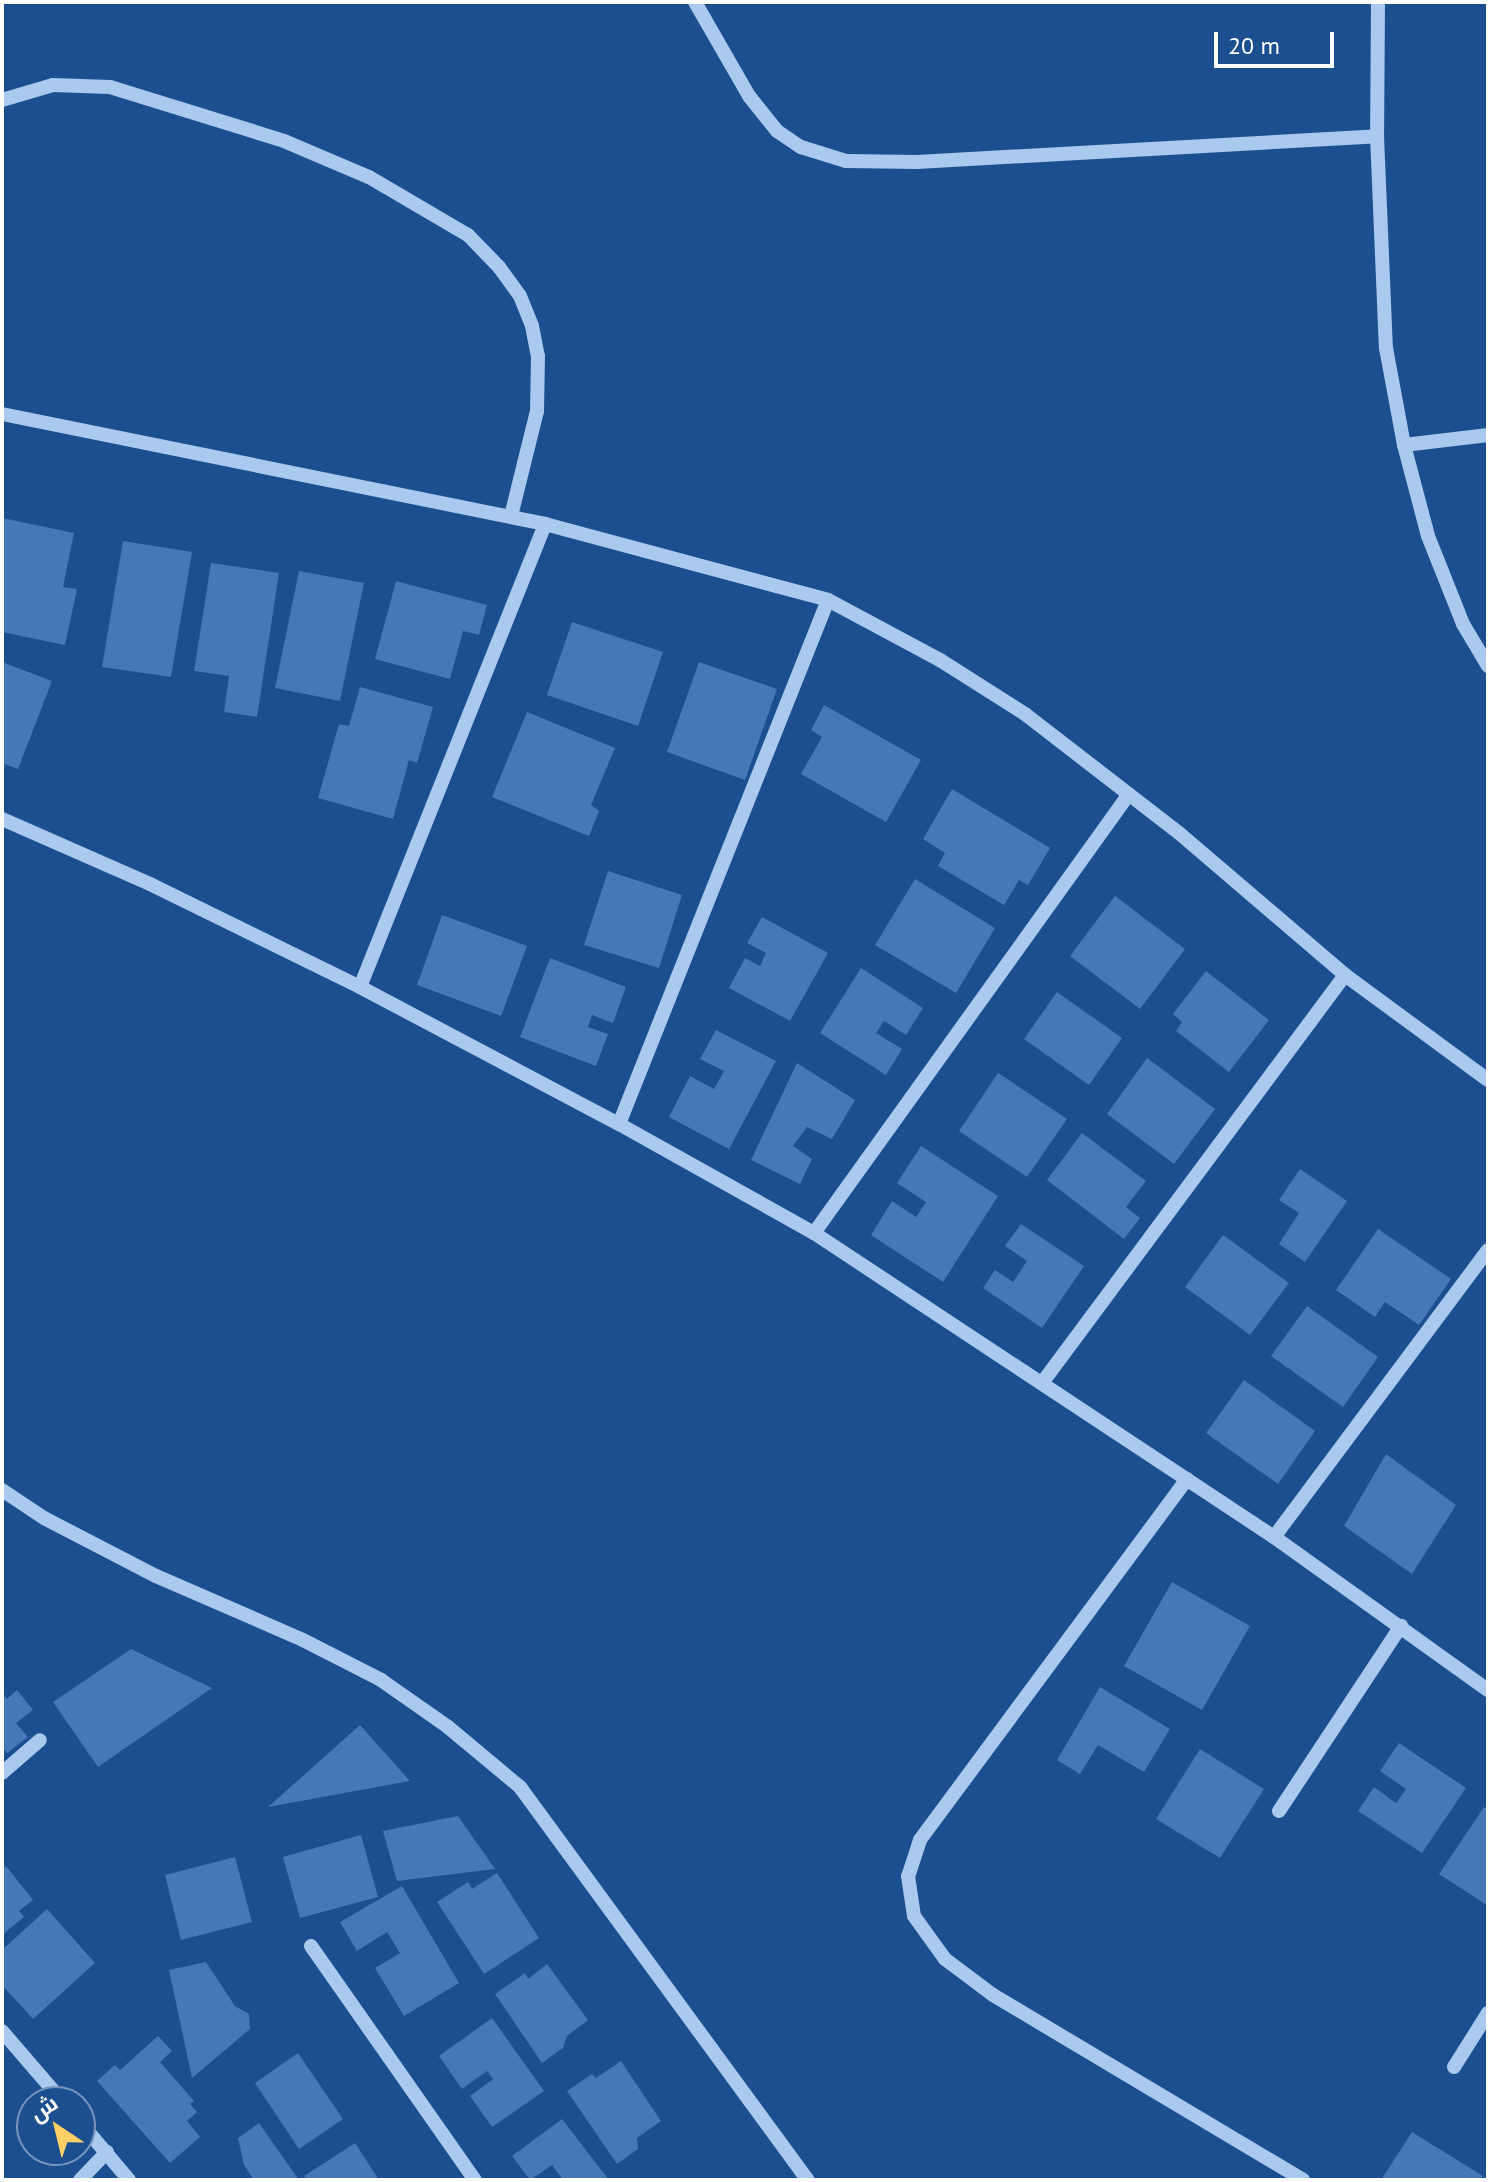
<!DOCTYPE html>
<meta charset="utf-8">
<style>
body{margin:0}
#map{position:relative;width:1490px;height:2182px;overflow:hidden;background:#1b4f8f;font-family:"PT Sans",Cairo,sans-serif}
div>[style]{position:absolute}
.building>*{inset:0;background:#4478b7}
.minor>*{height:14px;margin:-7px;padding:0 7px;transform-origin:7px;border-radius:7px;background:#a9c9ee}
span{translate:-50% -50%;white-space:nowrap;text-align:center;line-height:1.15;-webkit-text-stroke:6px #1b4f8f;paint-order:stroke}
.frame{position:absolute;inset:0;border:4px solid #fff;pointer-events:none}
.north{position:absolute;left:16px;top:2086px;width:80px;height:80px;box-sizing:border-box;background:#1b4f8f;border:2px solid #7695bc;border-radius:50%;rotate:325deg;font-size:22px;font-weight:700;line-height:32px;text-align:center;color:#fff}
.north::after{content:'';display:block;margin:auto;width:28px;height:36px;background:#ffd166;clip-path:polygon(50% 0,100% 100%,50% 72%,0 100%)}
.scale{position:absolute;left:1214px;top:32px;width:120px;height:36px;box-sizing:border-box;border:4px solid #fff;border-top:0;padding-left:10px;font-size:24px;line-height:28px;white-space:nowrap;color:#fff;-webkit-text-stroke:6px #1b4f8f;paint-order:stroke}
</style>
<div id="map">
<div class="building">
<div style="clip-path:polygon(2px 518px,74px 533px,63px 587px,77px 589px,65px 645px,2px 632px)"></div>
<div style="clip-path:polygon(123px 541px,192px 552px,171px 677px,102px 667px)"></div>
<div style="clip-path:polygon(211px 563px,279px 573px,257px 717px,224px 712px,229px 676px,194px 671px)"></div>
<div style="clip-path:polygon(299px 571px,364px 583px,340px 701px,275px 688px)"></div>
<div style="clip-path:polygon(396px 581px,487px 605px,479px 635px,463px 631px,450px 679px,375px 659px)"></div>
<div style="clip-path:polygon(572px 622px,663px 652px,638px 726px,547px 695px)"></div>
<div style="clip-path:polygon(2px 662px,52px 681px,18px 769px,2px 763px)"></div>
<div style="clip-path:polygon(699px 662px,777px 689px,745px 780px,667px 752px)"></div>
<div style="clip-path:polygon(360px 687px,433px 707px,417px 763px,409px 760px,393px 819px,318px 798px,339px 724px,349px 726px)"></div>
<div style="clip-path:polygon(824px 705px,921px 760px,886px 822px,801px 774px,822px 737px,811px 730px)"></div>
<div style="clip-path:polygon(527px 712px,615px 748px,591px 805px,599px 811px,589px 836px,492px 797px)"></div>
<div style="clip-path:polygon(952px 789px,1050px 848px,1028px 885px,1019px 880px,1004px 905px,938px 866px,945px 853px,923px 839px)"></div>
<div style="clip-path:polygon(608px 871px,682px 895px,659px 968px,584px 945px)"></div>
<div style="clip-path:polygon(915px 879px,995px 928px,956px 993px,875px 945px)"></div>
<div style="clip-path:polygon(1115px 896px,1185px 949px,1140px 1009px,1070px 956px)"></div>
<div style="clip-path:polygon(442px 915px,527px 946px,501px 1016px,417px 985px)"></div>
<div style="clip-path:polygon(762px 917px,828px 953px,790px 1021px,729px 988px,745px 958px,760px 966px,766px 953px,747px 943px)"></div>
<div style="clip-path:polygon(550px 958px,626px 987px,613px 1023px,592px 1015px,588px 1027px,608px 1034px,596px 1066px,520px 1037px)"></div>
<div style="clip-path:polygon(861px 968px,923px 1008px,906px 1035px,884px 1021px,876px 1033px,902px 1049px,886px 1075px,820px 1033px)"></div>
<div style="clip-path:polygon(1206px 971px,1269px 1020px,1229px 1072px,1176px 1031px,1182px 1022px,1173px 1014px)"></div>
<div style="clip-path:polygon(1057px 992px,1122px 1038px,1089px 1085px,1024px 1039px)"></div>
<div style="clip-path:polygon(716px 1030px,776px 1061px,729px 1149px,669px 1117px,690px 1076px,714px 1089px,724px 1071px,700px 1059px)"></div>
<div style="clip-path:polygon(1147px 1058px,1215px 1109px,1174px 1164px,1107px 1114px)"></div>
<div style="clip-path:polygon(797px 1063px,855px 1100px,832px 1139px,807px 1127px,793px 1146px,812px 1159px,800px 1184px,751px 1160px)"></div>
<div style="clip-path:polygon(998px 1073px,1067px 1119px,1027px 1177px,959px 1131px)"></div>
<div style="clip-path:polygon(1082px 1133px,1146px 1181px,1126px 1207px,1140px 1218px,1124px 1239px,1047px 1180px)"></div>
<div style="clip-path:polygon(921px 1146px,998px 1196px,943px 1282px,871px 1235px,892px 1201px,916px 1217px,926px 1202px,897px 1183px)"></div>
<div style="clip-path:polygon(1300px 1169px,1347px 1201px,1305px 1262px,1279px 1244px,1299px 1213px,1279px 1200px)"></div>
<div style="clip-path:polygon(1021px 1224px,1084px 1266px,1042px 1328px,983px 1288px,995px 1270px,1013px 1282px,1027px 1261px,1005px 1246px)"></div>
<div style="clip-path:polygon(1378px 1229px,1451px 1279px,1419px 1325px,1385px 1302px,1375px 1317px,1336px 1290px)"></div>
<div style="clip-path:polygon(1223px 1235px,1289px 1283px,1250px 1335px,1185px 1287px)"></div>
<div style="clip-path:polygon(1307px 1306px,1378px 1357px,1343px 1407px,1271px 1356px)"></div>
<div style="clip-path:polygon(1244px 1380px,1315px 1431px,1278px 1484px,1206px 1433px)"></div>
<div style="clip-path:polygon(1386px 1454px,1456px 1505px,1412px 1574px,1344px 1526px)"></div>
<div style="clip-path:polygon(1172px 1582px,1250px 1626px,1202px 1710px,1124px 1666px)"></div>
<div style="clip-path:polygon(131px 1649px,212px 1688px,98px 1767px,53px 1702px)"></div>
<div style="clip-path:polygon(1100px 1687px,1170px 1729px,1144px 1772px,1098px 1745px,1080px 1774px,1057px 1760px)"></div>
<div style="clip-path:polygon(17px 1690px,33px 1710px,16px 1723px,28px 1737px,7px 1753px,2px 1747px,2px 1693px,7px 1699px)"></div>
<div style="clip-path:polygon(360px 1725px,410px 1781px,268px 1807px)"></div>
<div style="clip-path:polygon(1399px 1743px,1466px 1788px,1422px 1853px,1358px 1811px,1374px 1787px,1396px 1803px,1406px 1789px,1380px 1771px)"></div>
<div style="clip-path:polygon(1200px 1749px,1264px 1789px,1220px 1858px,1156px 1819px)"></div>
<div style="clip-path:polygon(1484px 1807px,1488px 1810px,1488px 1906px,1439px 1874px)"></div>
<div style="clip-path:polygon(458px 1816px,495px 1869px,397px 1881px,383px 1831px)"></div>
<div style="clip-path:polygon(361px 1835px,378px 1897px,300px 1918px,283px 1857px)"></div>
<div style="clip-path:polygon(235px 1857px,252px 1922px,181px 1940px,165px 1875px)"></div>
<div style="clip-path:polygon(6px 1866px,33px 1900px,19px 1911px,24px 1917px,2px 1935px,2px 1870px)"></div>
<div style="clip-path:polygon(497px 1873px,539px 1938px,484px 1974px,437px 1902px,468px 1882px,472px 1889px)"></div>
<div style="clip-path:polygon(402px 1886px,459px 1983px,404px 2016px,375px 1968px,400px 1953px,387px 1932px,357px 1951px,340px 1922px)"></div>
<div style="clip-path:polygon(47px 1909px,95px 1963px,33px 2019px,2px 1985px,2px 1950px)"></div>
<div style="clip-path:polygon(206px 1962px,235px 2006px,249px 2014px,250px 2029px,192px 2078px,169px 1970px)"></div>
<div style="clip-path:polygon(547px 1964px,588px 2020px,567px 2036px,563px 2048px,542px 2063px,495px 1994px,525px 1973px,528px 1979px)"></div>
<div style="clip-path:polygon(492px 2018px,544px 2091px,492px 2127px,470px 2096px,493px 2079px,487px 2071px,462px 2089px,439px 2056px)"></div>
<div style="clip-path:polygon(158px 2036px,172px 2051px,160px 2062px,194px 2101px,190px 2104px,197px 2112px,187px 2121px,200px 2137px,170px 2163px,97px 2081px,115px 2065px,120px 2070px)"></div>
<div style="clip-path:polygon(298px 2053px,343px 2119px,299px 2149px,255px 2083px)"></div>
<div style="clip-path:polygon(621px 2061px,661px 2121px,637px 2138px,638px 2149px,617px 2164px,567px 2091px,592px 2074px,596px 2078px)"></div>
<div style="clip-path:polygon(562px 2119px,609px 2180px,563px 2180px,552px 2165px,530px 2180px,512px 2156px)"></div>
<div style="clip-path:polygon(259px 2123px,299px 2180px,254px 2180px,244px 2165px,238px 2138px)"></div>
<div style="clip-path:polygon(1412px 2132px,1483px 2176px,1481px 2180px,1381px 2180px)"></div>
<div style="clip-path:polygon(355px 2143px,379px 2180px,307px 2180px,304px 2176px)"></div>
</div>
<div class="minor">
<div style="left:695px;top:2px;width:108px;rotate:60.1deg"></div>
<div style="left:749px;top:96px;width:45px;rotate:51.3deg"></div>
<div style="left:777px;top:131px;width:29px;rotate:34deg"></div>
<div style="left:801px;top:147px;width:47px;rotate:17.3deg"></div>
<div style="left:846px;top:161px;width:71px;rotate:0.8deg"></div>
<div style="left:917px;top:162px;width:461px;rotate:-3.2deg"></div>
<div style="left:1378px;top:2px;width:134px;rotate:90.4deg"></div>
<div style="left:1377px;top:136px;width:212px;rotate:87.6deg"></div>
<div style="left:1386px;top:348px;width:99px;rotate:79.5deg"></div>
<div style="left:1404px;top:445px;width:94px;rotate:75.2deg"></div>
<div style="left:1428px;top:536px;width:95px;rotate:68.3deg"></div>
<div style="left:1463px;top:624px;width:49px;rotate:59.2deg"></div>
<div style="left:2px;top:100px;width:53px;rotate:-16.4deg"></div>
<div style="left:53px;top:85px;width:57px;rotate:2deg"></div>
<div style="left:110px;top:87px;width:182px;rotate:17.2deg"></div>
<div style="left:284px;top:141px;width:92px;rotate:23deg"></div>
<div style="left:369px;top:177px;width:115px;rotate:30.4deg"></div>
<div style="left:468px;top:235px;width:45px;rotate:45.9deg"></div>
<div style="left:499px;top:267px;width:36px;rotate:54deg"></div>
<div style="left:520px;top:296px;width:32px;rotate:68deg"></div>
<div style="left:532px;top:326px;width:31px;rotate:79deg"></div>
<div style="left:538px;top:356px;width:55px;rotate:91deg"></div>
<div style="left:537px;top:411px;width:108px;rotate:103.9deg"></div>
<div style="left:2px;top:414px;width:554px;rotate:11.45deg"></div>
<div style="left:545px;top:524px;width:293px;rotate:15deg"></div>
<div style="left:828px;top:600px;width:127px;rotate:28.2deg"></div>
<div style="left:940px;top:660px;width:101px;rotate:32.4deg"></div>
<div style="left:1025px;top:714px;width:195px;rotate:37.7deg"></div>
<div style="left:1179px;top:833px;width:218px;rotate:40.5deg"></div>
<div style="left:1345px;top:975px;width:177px;rotate:36.3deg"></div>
<div style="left:1404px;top:445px;width:85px;rotate:-6.8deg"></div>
<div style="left:2px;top:819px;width:162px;rotate:23.7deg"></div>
<div style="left:150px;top:884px;width:234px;rotate:26.1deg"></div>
<div style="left:360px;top:987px;width:293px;rotate:27.9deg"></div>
<div style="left:619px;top:1124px;width:223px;rotate:29.2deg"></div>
<div style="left:814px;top:1233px;width:551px;rotate:33.46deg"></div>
<div style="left:1274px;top:1537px;width:263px;rotate:35.6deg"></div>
<div style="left:360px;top:987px;width:499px;rotate:-68.2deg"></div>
<div style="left:619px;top:1124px;width:564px;rotate:-68.26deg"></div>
<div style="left:814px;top:1233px;width:540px;rotate:-54.34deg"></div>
<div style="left:1042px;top:1383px;width:508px;rotate:-53.4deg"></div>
<div style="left:1187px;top:1479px;width:449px;rotate:126.5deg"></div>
<div style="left:920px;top:1840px;width:38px;rotate:108deg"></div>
<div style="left:908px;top:1876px;width:40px;rotate:81.5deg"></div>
<div style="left:914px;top:1916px;width:53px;rotate:54.2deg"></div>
<div style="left:945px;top:1959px;width:60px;rotate:36.9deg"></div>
<div style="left:993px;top:1995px;width:361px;rotate:30.8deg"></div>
<div style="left:2px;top:1490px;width:50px;rotate:33.7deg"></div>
<div style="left:44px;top:1518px;width:126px;rotate:27.4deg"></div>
<div style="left:156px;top:1576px;width:160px;rotate:23.5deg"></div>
<div style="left:303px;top:1640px;width:88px;rotate:27.1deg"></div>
<div style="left:381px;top:1680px;width:82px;rotate:35deg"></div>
<div style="left:448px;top:1727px;width:94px;rotate:39.8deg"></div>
<div style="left:520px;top:1787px;width:487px;rotate:53.8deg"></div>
<div style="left:1274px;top:1537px;width:358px;rotate:-53.3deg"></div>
<div style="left:2px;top:1773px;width:50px;rotate:-41deg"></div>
<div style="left:1279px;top:1811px;width:222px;rotate:-56.6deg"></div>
<div style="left:311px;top:1946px;width:286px;rotate:55deg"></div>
<div style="left:2px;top:2031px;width:94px;rotate:49.3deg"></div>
<div style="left:1454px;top:2067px;width:64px;rotate:-57.8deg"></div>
<div style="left:80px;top:2122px;width:76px;rotate:49.8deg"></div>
<div style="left:80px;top:2180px;width:39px;rotate:-46deg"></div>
</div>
<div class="frame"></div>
<div class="north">ش</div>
<div class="scale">20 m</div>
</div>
